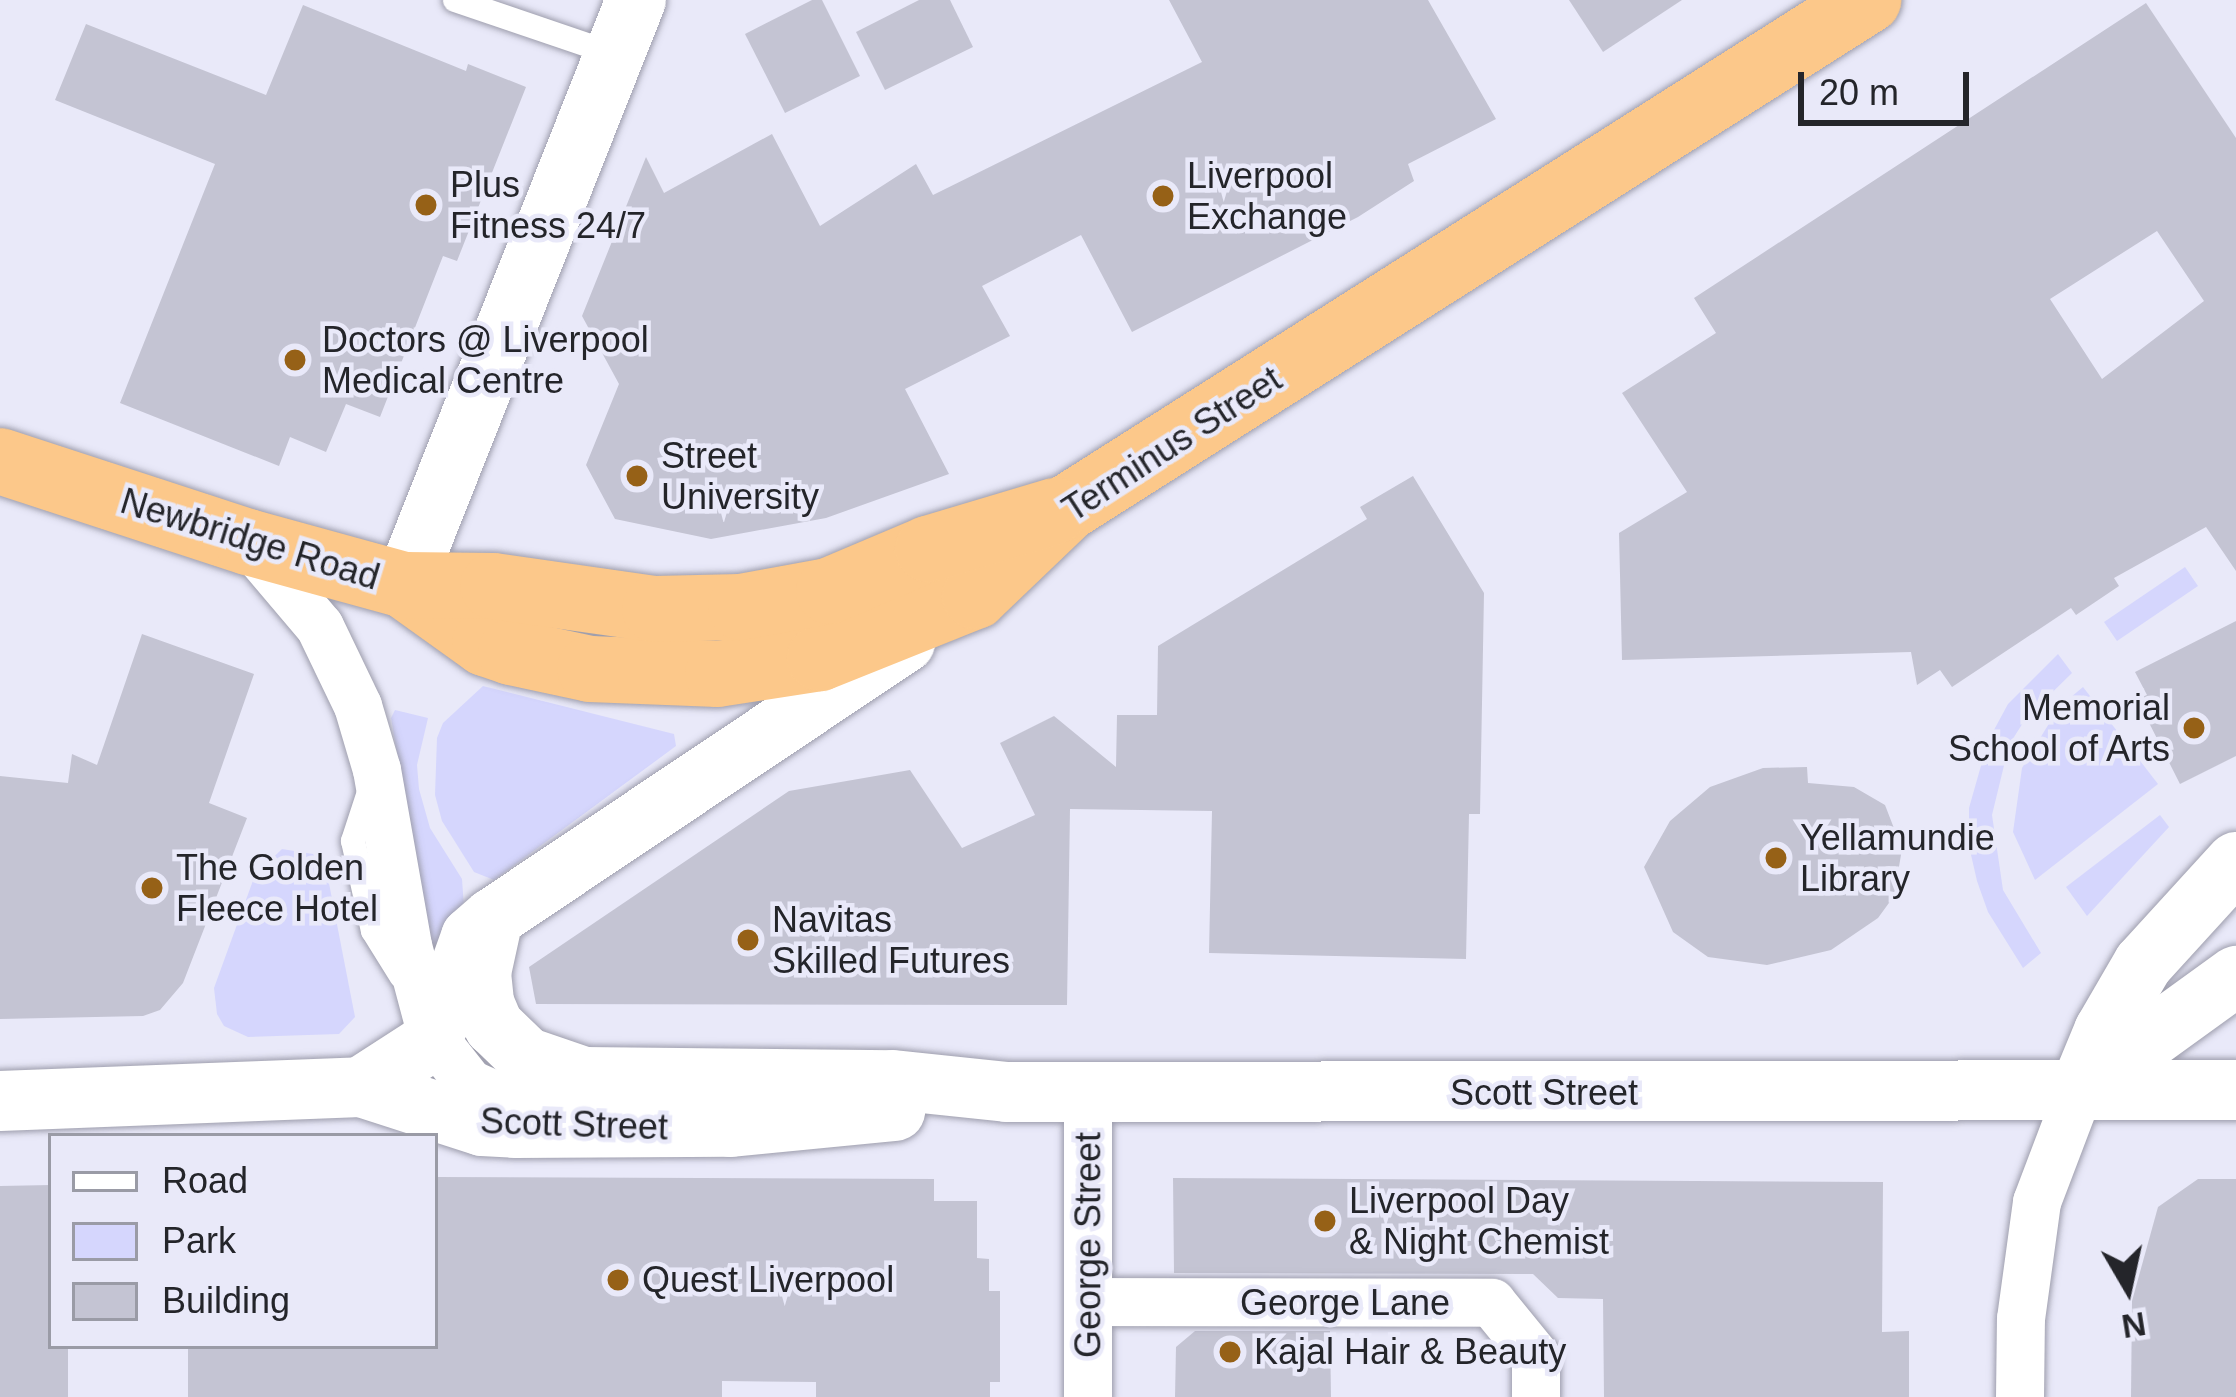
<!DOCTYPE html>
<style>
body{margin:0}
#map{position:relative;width:2236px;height:1397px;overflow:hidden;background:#e9e9f9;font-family:Arial,sans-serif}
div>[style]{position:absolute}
.green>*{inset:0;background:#d5d6fd}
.building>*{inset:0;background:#c4c4d3}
.roads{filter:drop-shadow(0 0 3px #9e9ead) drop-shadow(0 0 3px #9e9ead)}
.service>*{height:24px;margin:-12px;padding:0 12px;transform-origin:12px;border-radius:12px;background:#fff}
.minor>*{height:48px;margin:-24px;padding:0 24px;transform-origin:24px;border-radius:24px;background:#fff}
.tertiary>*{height:60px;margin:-30px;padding:0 30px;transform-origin:30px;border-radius:30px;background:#fff}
.trunk>*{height:66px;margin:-33px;padding:0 33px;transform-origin:33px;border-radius:33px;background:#fcc88a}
.dots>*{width:33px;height:33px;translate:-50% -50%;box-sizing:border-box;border:6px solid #e9e9f9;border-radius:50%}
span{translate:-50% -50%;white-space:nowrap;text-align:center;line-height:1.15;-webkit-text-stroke:9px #e9e9f9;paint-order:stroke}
.poi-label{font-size:36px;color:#24252a}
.left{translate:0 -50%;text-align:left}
.right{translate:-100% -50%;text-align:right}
.street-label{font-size:36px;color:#24252a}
.legend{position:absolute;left:48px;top:1133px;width:390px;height:216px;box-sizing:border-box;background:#e9e9f9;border:3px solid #9a9ba6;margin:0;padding:15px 21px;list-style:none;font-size:36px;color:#24252a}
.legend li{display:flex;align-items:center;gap:24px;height:60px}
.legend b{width:60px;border:3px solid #9a9ba6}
.north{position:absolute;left:2068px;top:1229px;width:120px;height:120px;-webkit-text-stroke:9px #e9e9f9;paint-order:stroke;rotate:171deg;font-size:33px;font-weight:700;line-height:48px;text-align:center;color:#24252a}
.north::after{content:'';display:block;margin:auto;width:42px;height:54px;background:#24252a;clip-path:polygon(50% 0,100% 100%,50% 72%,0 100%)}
.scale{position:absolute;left:1798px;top:72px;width:171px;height:54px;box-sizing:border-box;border:6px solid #24252a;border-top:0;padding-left:15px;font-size:36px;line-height:42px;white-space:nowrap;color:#24252a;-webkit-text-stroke:9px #e9e9f9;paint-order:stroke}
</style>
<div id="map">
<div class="green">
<div style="clip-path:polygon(2185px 567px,2198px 586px,2117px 641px,2104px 622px)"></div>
<div style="clip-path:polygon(2058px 654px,2072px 673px,2026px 718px,2009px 745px,1992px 815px,2003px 890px,2041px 953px,2023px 968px,1988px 912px,1977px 881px,1969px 846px,1969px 808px,1988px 741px,2008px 704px)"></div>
<div style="clip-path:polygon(483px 686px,674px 734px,676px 746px,494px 880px,474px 872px,442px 821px,435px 795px,437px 738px,443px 723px)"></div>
<div style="clip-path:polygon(2083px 687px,2158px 784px,2035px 880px,2013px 832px,2022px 768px,2059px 707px)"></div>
<div style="clip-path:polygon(395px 710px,428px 718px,417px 765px,419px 789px,430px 828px,462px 879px,464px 908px,434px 970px,391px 718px)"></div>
<div style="clip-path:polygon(2160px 815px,2169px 827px,2087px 916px,2066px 887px)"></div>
<div style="clip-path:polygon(282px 849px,313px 854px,327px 873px,355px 1017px,339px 1034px,248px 1037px,224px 1026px,217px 1014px,214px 988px,255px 875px)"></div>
</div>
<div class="building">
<div style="clip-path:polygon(812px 0,822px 0,860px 76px,785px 113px,745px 34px)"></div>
<div style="clip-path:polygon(919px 0,950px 0,973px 47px,885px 90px,856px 32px)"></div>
<div style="clip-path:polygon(1169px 0,1428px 0,1496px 119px,1408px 164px,1414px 181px,1358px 217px,1132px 332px,1081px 235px,982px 286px,1010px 336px,905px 389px,949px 474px,826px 518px,711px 539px,615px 519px,586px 465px,619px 384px,582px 316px,646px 157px,664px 193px,772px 134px,820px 226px,916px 164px,933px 195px,1202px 62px)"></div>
<div style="clip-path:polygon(1569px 0,1682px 0,1603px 52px)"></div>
<div style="clip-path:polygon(evenodd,2146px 3px,2236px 138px,2236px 571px,2206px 527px,2114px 578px,2119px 586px,2076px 615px,2071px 608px,1952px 687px,1940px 670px,1917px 685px,1911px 652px,1622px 660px,1619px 533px,1687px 492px,1622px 393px,1716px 333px,1694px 298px,2146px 3px,2157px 231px,2204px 301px,2102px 379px,2050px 299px,2157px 231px)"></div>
<div style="clip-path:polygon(303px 5px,466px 71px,468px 64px,526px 87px,457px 261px,443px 256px,380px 417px,346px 404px,326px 452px,290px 437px,279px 466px,120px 403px,215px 164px,55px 100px,86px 24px,266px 95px)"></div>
<div style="clip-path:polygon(1413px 476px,1484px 593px,1480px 814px,1469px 814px,1466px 959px,1209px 953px,1212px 811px,1070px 809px,1067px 1005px,536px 1004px,529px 967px,789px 791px,910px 770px,962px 848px,1035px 815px,1000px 743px,1054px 716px,1116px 767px,1117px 715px,1157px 715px,1158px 646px,1367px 519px,1360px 507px)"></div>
<div style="clip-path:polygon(2236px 621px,2236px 756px,2180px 784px,2137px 699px,2147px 695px,2135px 672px)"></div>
<div style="clip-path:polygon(142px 634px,254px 674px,209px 803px,247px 818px,183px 983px,160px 1010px,143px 1016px,0 1019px,0 776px,68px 783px,72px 754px,97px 765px)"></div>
<div style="clip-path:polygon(1807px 767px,1808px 783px,1854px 787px,1885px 805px,1902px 849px,1894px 896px,1878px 918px,1831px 950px,1767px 965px,1708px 957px,1673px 932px,1644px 867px,1670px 821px,1710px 787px,1763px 768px)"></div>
<div style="clip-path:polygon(435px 1177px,934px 1179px,934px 1201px,977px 1201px,977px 1258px,989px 1259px,989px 1291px,1000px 1291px,1000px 1382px,990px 1382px,990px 1397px,816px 1397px,816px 1382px,722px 1381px,722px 1397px,188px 1397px,188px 1346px,435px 1346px)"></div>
<div style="clip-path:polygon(1173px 1178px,1883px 1182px,1882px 1332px,1909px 1331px,1909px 1397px,1604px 1397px,1603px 1299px,1558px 1298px,1533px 1274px,1174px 1273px)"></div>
<div style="clip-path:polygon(2198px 1179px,2236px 1179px,2236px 1397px,2131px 1397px,2132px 1301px,2158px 1207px)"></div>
<div style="clip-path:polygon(51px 1185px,51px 1346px,68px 1346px,68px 1397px,0 1397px,0 1186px)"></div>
<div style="clip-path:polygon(1195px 1331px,1330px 1331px,1331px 1397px,1175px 1397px,1176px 1347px)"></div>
</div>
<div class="roads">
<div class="service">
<div style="left:455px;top:0;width:168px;rotate:18.8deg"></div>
<div style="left:370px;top:789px;width:55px;rotate:108.1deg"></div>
<div style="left:353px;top:841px;width:92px;rotate:77.5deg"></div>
<div style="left:373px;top:931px;width:53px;rotate:58.1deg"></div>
</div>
<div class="minor">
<div style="left:248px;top:542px;width:111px;rotate:49.7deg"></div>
<div style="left:320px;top:627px;width:88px;rotate:64.3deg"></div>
<div style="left:358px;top:706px;width:67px;rotate:73.5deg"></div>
<div style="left:377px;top:770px;width:179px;rotate:80deg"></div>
<div style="left:408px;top:946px;width:93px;rotate:75.1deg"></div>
<div style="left:432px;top:1036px;width:61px;rotate:51.6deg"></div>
<div style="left:470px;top:1084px;width:35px;rotate:24deg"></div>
<div style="left:502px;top:1098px;width:60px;rotate:5.7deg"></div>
<div style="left:1089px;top:1302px;width:403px;rotate:0.1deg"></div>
<div style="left:1492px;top:1303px;width:70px;rotate:50.8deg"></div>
<div style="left:1536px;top:1357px;width:40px;rotate:90deg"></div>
<div style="left:1088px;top:1397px;width:304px;rotate:-90deg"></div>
<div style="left:2020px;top:1397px;width:78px;rotate:-89.3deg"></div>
<div style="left:2021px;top:1319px;width:118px;rotate:-82.2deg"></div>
<div style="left:2037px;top:1202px;width:121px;rotate:-69.2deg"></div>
</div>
<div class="tertiary">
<div style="left:404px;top:585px;width:629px;rotate:-68.37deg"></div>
<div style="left:493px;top:918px;width:56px;rotate:102.3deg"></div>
<div style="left:481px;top:973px;width:30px;rotate:84deg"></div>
<div style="left:484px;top:1003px;width:25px;rotate:67deg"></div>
<div style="left:494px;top:1026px;width:45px;rotate:44.1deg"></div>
<div style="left:526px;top:1057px;width:61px;rotate:19deg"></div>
<div style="left:584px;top:1077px;width:309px;rotate:0.6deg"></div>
<div style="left:893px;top:1080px;width:115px;rotate:6deg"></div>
<div style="left:1007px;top:1092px;width:1229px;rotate:-0.09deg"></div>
<div style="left:361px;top:1087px;width:77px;rotate:-32.9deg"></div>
<div style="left:426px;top:1045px;width:31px;rotate:-59deg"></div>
<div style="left:442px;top:1018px;width:86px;rotate:-70.3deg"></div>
<div style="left:471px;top:937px;width:29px;rotate:-41deg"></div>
<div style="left:493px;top:918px;width:496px;rotate:-33.8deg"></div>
<div style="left:2080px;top:1089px;width:63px;rotate:-67.5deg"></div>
<div style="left:2104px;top:1031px;width:78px;rotate:-59.8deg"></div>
<div style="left:2143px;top:964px;width:138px;rotate:-47.6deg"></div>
<div style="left:2080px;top:1089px;width:193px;rotate:-35.9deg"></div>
<div style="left:0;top:1101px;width:361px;rotate:-2.2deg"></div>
<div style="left:361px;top:1087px;width:127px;rotate:17.9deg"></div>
<div style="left:482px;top:1126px;width:33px;rotate:3deg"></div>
<div style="left:515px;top:1128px;width:216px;rotate:-0.3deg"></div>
<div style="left:731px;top:1127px;width:165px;rotate:-5.6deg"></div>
</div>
<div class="trunk">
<div style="left:0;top:461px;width:261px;rotate:18.1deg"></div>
<div style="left:248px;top:542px;width:162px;rotate:15.4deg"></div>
<div style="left:404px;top:585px;width:100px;rotate:35.6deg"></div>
<div style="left:485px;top:643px;width:28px;rotate:19deg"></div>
<div style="left:511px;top:652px;width:81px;rotate:12.1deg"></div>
<div style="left:590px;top:669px;width:128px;rotate:2.2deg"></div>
<div style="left:718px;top:674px;width:103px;rotate:-8.9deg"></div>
<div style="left:820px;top:658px;width:167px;rotate:-21.8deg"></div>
<div style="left:975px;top:596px;width:127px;rotate:-43.7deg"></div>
<div style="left:1067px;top:508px;width:949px;rotate:-32.38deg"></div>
<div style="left:404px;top:585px;width:89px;rotate:0.6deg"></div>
<div style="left:493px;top:586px;width:164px;rotate:8.1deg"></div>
<div style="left:655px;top:609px;width:86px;rotate:-1.3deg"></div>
<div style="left:741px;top:607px;width:89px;rotate:-10.3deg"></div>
<div style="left:829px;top:591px;width:108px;rotate:-23deg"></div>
<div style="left:928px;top:549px;width:133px;rotate:-16.7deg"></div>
</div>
</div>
<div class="dots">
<div style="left:1163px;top:196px;background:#966117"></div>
<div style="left:426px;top:205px;background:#966117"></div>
<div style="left:295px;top:360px;background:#966117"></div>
<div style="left:637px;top:476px;background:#966117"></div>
<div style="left:2194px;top:728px;background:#966117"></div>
<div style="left:1776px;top:858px;background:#966117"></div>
<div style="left:152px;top:888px;background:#966117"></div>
<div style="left:748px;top:940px;background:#966117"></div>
<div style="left:1325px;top:1221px;background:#966117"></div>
<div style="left:618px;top:1280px;background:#966117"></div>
<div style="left:1230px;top:1352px;background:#966117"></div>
</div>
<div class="poi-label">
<span class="left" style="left:1187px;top:196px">Liverpool<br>Exchange</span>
<span class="left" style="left:450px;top:205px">Plus<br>Fitness 24/7</span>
<span class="left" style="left:322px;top:360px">Doctors @ Liverpool<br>Medical Centre</span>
<span class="left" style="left:661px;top:476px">Street<br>University</span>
<span class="right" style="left:2170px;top:728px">Memorial<br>School of Arts</span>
<span class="left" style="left:1800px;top:858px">Yellamundie<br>Library</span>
<span class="left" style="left:176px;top:888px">The Golden<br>Fleece Hotel</span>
<span class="left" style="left:772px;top:940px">Navitas<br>Skilled Futures</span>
<span class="left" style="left:1349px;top:1221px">Liverpool Day<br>&amp; Night Chemist</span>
<span class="left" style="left:642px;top:1280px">Quest Liverpool</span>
<span class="left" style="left:1254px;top:1352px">Kajal Hair &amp; Beauty</span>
</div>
<div class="street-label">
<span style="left:1172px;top:444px;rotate:-33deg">Terminus Street</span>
<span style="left:250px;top:539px;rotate:17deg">Newbridge Road</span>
<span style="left:1544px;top:1093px">Scott Street</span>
<span style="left:574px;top:1124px;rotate:2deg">Scott Street</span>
<span style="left:1088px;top:1245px;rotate:-90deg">George Street</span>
<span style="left:1345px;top:1303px">George Lane</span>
</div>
<ul class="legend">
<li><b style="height:15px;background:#fff"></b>Road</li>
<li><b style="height:33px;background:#d5d6fd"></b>Park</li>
<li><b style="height:33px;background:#c4c4d3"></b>Building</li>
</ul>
<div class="north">N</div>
<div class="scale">20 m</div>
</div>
